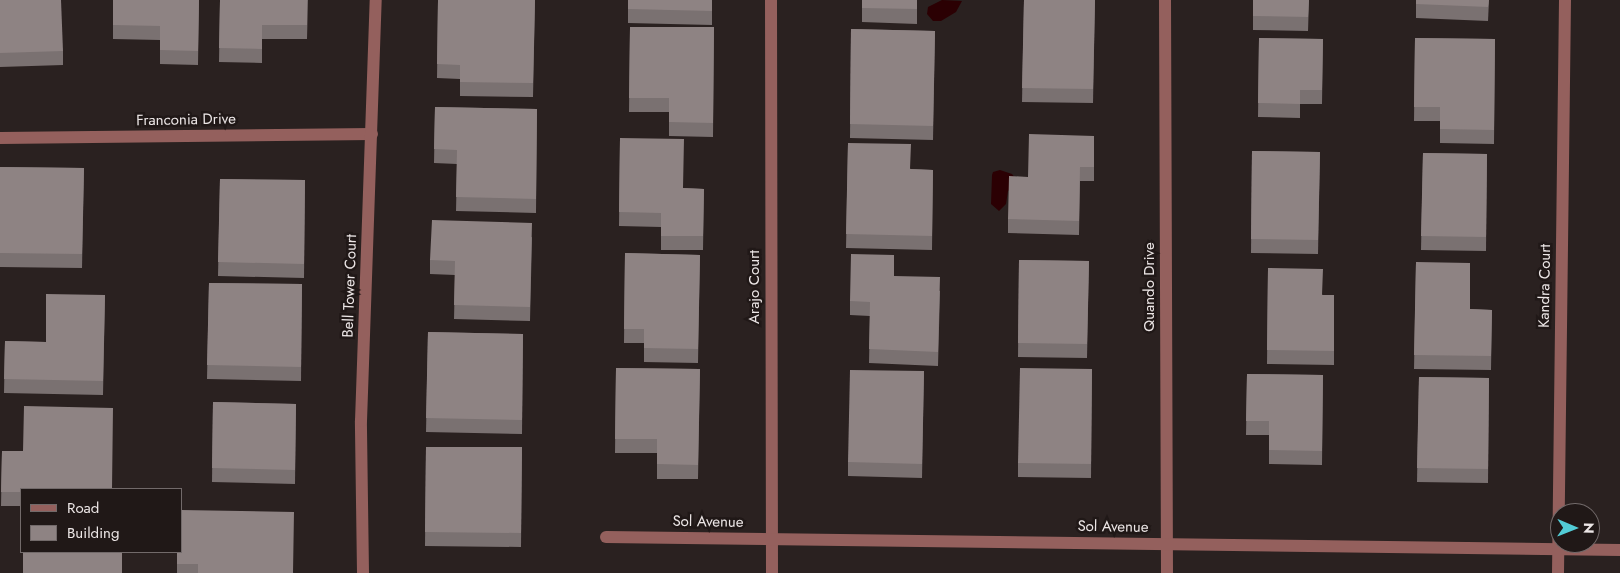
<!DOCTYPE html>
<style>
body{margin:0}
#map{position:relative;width:1620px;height:573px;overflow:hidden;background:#2a2120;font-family:Jost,sans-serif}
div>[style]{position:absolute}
.water>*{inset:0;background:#2b0003}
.minor>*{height:12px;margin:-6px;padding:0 6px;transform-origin:6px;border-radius:6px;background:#94605d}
.wall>*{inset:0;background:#7a7171}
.building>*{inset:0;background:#8e8383}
span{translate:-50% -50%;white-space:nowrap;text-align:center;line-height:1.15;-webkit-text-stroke:5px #201817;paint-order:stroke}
.street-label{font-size:15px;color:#ece6e6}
.legend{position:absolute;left:20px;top:488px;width:162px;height:65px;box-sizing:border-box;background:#201817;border:1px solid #726a6a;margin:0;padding:6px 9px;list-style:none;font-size:15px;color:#ece6e6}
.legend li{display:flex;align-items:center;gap:10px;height:25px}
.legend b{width:25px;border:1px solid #726a6a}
.north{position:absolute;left:1550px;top:503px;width:50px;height:50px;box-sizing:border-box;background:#201817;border:1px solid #726a6a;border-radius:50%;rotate:91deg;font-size:14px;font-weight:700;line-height:20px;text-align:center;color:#ece6e6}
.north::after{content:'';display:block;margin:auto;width:18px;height:22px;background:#52ccd6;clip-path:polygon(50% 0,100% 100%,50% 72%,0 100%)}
</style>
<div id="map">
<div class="water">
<div style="clip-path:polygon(942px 0,962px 1px,956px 12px,941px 21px,933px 21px,927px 14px,928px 7px)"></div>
<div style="clip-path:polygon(1000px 170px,1012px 174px,1015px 178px,1012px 188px,1008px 191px,1006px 204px,999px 211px,991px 204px,992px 175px,993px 172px)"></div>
</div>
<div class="minor">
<div style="left:771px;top:0;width:573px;rotate:89.9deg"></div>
<div style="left:1165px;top:0;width:573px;rotate:89.8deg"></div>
<div style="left:0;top:138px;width:372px;rotate:-0.6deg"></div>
<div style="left:606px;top:537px;width:1014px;rotate:0.73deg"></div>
<div style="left:363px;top:573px;width:152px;rotate:-90.8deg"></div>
<div style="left:361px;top:421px;width:421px;rotate:-88deg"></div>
<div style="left:1558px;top:573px;width:573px;rotate:-89.3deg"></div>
</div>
<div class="wall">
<div style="clip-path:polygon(0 0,63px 51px,63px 65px,0 67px)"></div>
<div style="clip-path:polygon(113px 0,199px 0,198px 65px,160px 64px,160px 40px,113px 39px)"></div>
<div style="clip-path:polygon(220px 0,308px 0,307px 39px,262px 39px,262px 63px,219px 62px)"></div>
<div style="clip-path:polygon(438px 0,535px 0,533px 97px,460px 96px,460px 79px,437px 78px)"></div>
<div style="clip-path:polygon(628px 0,712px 0,712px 25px,628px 23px)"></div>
<div style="clip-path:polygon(862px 0,917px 0,917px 24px,862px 22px)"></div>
<div style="clip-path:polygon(1024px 0,1095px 0,1093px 103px,1022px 102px)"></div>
<div style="clip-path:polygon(1253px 0,1309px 0,1308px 31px,1253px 30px)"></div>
<div style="clip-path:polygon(1416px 0,1489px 0,1488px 21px,1416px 18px)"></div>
<div style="clip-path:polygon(630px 27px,714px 27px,713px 137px,669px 136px,669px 112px,629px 112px)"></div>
<div style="clip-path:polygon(851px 29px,935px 31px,933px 140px,850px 138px)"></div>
<div style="clip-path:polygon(1259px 38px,1323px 39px,1322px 104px,1300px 104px,1300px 118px,1258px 117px)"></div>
<div style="clip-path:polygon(1415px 38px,1495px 39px,1494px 144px,1440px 143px,1440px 121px,1414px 121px)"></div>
<div style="clip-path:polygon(435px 107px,537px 109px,536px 213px,456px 211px,457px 164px,434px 163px)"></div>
<div style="clip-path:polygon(1094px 136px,1094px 181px,1080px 181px,1079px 235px,1008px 233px,1008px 219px,1028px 177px)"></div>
<div style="clip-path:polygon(620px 138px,683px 188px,704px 189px,703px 250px,661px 250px,661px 227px,619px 226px)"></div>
<div style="clip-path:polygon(848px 143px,911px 169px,933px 170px,932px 250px,846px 248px)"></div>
<div style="clip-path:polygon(1252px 151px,1320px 152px,1318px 254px,1251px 253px)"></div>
<div style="clip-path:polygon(1423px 153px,1487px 154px,1486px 251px,1421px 250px)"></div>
<div style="clip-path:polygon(0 167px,84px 168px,82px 268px,0 267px)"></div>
<div style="clip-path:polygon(220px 179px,305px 180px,304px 278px,218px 276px)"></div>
<div style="clip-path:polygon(532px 237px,530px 321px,454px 319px,455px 275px,430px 274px,430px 260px)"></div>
<div style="clip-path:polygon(625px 253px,700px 255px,698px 363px,644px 362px,644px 343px,624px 343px)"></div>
<div style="clip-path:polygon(1019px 260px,1089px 261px,1087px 358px,1018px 357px)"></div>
<div style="clip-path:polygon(1416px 262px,1470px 309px,1492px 310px,1491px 370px,1414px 369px)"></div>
<div style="clip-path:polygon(1268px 268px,1323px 295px,1334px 295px,1334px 365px,1267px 364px)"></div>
<div style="clip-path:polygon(894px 276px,940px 291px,938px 366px,869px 363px,870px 316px,850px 315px,850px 301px)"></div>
<div style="clip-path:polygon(209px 283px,302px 284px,301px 381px,207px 379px)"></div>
<div style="clip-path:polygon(105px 295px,103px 395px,4px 393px,5px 341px,46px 342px)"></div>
<div style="clip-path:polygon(428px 332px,523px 334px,522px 434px,426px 432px)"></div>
<div style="clip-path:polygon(616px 368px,700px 369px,698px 479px,657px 479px,657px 453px,615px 453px)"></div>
<div style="clip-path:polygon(1092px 369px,1091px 478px,1018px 477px,1018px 463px)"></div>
<div style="clip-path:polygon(924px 371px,922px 478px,848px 476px,848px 462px)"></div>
<div style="clip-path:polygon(1247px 374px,1323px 375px,1322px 465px,1269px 464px,1269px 435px,1246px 435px)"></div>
<div style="clip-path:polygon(1419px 377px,1489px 378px,1488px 483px,1417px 482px)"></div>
<div style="clip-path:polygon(213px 402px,296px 404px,295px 484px,212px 482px)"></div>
<div style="clip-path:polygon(113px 408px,21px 489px,21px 506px,1px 506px,2px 451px,23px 451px)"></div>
<div style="clip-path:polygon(426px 447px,522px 447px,521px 547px,425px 546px)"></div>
<div style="clip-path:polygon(177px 552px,294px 573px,177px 573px)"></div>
</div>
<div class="building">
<div style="clip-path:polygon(0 0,61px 0,63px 51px,0 53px)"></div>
<div style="clip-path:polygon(113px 0,199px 0,198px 51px,160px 50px,160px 26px,113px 25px)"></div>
<div style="clip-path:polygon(220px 0,307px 0,307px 25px,262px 25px,262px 49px,219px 48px)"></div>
<div style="clip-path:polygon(438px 0,535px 0,533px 83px,460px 82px,460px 65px,437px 64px)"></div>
<div style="clip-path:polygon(628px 0,712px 0,712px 11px,628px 9px)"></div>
<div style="clip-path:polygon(862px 0,917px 0,917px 9px,862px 8px)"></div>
<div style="clip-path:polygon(1024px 0,1095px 0,1093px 89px,1022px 88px)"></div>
<div style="clip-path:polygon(1253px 0,1309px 0,1308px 17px,1253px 16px)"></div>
<div style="clip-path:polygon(1416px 0,1489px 0,1488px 7px,1416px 4px)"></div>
<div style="clip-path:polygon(630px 27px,714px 27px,713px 123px,669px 122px,669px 98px,629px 98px)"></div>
<div style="clip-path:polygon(851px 29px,935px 31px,933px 126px,850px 124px)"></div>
<div style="clip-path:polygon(1259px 38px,1323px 39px,1322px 90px,1300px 90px,1300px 104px,1258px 103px)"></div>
<div style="clip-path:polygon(1415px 38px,1495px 39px,1494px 130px,1440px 129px,1440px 107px,1414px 107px)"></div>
<div style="clip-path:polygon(435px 107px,537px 109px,536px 199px,456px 197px,457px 150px,434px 149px)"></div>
<div style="clip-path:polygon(1029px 134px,1094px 136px,1094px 167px,1080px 167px,1079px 221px,1008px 219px,1009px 176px,1028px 177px)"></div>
<div style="clip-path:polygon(620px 138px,684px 139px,683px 188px,704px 189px,703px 236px,661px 236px,661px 213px,619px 212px)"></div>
<div style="clip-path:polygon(848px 143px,911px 144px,910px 169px,933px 170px,932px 236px,846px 234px)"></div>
<div style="clip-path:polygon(1252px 151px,1320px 152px,1318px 240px,1251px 239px)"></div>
<div style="clip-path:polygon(1423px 153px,1487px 154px,1486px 237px,1421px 236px)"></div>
<div style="clip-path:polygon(0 167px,84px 168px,82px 254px,0 253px)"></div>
<div style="clip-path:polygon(220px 179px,305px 180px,304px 264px,218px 262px)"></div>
<div style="clip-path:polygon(432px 220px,532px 223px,530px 307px,454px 305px,455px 261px,430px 260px)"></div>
<div style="clip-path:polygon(625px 253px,700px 255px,698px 349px,644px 348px,644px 329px,624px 329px)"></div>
<div style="clip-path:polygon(851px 254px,894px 255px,894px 276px,940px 277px,938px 352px,869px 349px,870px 302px,850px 301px)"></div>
<div style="clip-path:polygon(1019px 260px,1089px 261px,1087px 344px,1018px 343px)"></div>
<div style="clip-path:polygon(1416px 262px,1470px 263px,1470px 309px,1492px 310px,1491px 356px,1414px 355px)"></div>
<div style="clip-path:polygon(1268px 268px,1323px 269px,1322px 295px,1334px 295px,1334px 351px,1267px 350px)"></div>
<div style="clip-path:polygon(209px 283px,302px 284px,301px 367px,207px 365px)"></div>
<div style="clip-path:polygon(46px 294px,105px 295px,103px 381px,4px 379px,5px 341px,46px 342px)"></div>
<div style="clip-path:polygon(428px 332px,523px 334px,522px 420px,426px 418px)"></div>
<div style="clip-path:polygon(616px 368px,700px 369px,698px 465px,657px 464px,657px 439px,615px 439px)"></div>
<div style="clip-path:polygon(1020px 368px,1092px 369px,1091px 464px,1018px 463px)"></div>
<div style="clip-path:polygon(850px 370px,924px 371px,922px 464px,848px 462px)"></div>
<div style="clip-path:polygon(1247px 374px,1323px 375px,1322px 451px,1269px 450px,1269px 421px,1246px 421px)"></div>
<div style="clip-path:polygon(1419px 377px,1489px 378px,1488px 469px,1417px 468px)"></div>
<div style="clip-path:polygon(213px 402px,296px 404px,295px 470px,212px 468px)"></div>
<div style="clip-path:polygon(24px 406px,113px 408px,112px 489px,21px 489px,21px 492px,1px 492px,2px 451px,23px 451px)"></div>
<div style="clip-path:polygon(426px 447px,522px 447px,521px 533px,425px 532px)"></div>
<div style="clip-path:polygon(181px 510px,294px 512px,293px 573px,198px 573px,198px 564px,177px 564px,177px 552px,181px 552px)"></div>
<div style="clip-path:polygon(23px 552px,122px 552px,122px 573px,23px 573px)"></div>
</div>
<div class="street-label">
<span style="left:186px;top:120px;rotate:-1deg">Franconia Drive</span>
<span style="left:350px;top:286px;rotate:-88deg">Bell Tower Court</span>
<span style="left:1545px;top:286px;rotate:-89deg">Kandra Court</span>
<span style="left:755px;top:287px;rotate:-90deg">Arajo Court</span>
<span style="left:1150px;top:287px;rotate:-90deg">Quando Drive</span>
<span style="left:708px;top:522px;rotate:1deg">Sol Avenue</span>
<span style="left:1113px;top:527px;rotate:1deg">Sol Avenue</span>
</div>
<ul class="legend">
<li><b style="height:6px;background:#94605d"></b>Road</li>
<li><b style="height:14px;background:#8e8383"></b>Building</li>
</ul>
<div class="north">N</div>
</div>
